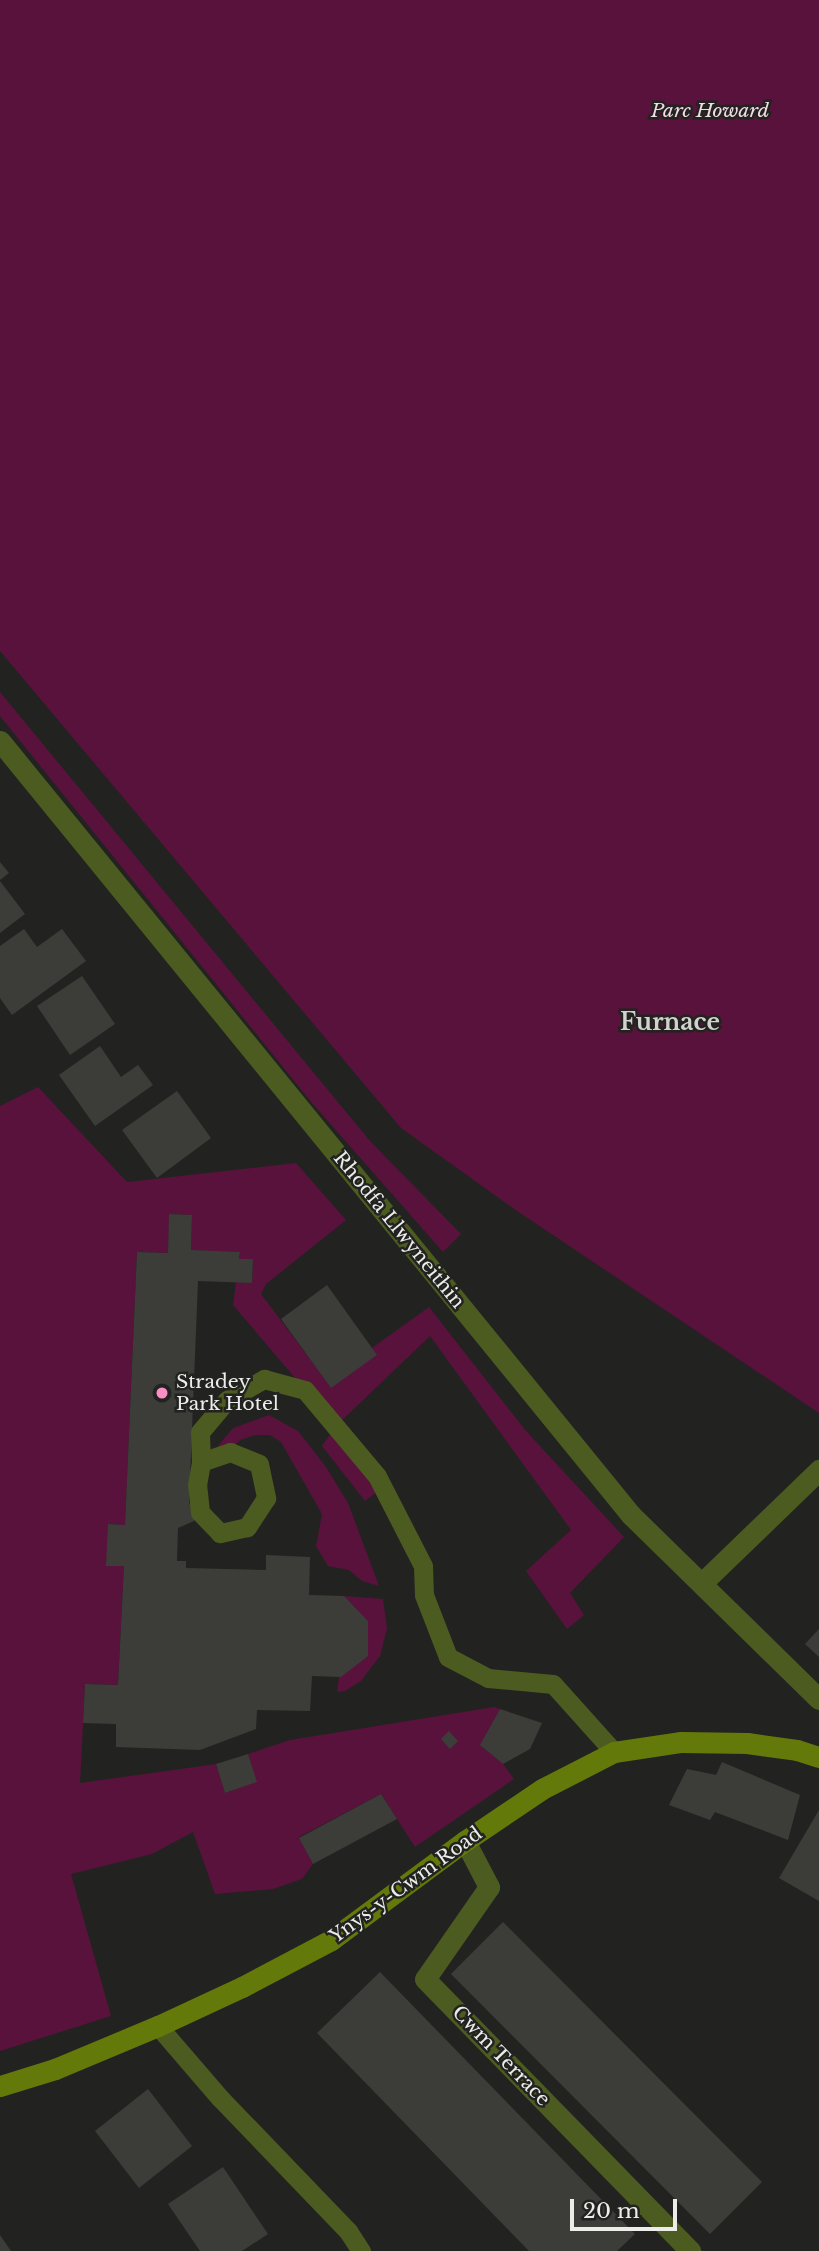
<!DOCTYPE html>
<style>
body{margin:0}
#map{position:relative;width:819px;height:2251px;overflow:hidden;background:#222320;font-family:"Libre Baskerville",serif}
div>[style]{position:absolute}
.green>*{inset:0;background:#58123b}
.building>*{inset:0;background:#3c3d39}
.lane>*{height:19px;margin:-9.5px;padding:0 9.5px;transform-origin:9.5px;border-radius:9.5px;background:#4c5b20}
.street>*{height:21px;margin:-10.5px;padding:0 10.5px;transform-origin:10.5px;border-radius:10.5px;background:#4c5b20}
.secondary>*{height:21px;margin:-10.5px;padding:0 10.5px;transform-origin:10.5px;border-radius:10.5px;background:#637a0a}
.dots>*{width:19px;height:19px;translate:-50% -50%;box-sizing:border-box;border:4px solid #222320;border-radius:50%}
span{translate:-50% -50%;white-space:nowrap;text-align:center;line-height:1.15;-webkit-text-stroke:5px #222320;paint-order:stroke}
.park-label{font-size:19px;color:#f4dae5;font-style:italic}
.street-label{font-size:19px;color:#ecedea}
.poi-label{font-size:19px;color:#ecedea}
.left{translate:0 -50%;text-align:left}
.quarter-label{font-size:23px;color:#d1d2cd;font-weight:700}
.scale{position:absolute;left:570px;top:2199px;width:107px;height:32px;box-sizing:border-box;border:4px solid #ecedea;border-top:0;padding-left:9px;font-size:21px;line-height:24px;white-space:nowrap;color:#ecedea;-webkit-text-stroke:5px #222320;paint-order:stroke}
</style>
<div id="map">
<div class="green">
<div style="clip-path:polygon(0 0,819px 0,819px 1413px,517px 1211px,401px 1128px,0 651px)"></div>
<div style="clip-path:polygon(0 692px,370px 1141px,461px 1234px,443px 1252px,312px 1103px,0 716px)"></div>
<div style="clip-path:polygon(38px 1087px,127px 1182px,296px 1163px,346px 1220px,266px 1284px,261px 1294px,331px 1387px,376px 1355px,372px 1348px,429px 1307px,526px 1431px,624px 1537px,570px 1593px,584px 1615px,567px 1629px,526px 1571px,571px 1530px,430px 1336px,336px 1426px,383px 1487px,365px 1501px,322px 1446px,336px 1426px,233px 1305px,236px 1282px,252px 1283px,253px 1260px,239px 1259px,240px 1253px,191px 1250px,192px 1215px,170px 1214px,168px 1253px,137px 1252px,125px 1525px,109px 1524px,107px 1566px,124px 1566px,118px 1685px,85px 1684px,80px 1783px,216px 1764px,225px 1793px,256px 1782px,248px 1754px,290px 1740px,494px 1707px,500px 1709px,481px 1745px,503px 1764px,514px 1779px,415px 1847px,381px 1794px,299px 1837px,313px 1864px,302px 1879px,273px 1889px,215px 1894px,193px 1832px,152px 1854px,71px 1874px,111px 2016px,0 2051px,0 1106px)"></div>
<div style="clip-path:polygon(269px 1415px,298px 1431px,326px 1467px,348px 1503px,379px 1586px,362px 1581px,349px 1570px,328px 1566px,316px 1546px,322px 1514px,281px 1442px,270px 1435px,255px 1435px,240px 1440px,220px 1459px,213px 1452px,233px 1428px)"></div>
<div style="clip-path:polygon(344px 1596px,383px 1599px,387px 1628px,380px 1656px,361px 1681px,345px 1691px,337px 1692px,339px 1677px,368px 1656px,368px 1621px)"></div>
</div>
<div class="building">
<div style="clip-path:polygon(0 862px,9px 873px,0 880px)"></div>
<div style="clip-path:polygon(0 881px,25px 914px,0 933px)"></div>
<div style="clip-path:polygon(24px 929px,37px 947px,62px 929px,86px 961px,12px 1015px,0 998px,0 946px)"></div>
<div style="clip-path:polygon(82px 976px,115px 1024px,70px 1055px,37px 1006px)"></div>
<div style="clip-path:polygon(100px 1046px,121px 1077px,138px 1065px,153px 1085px,95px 1126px,59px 1075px)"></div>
<div style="clip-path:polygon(177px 1091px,211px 1138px,157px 1178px,122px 1130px)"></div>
<div style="clip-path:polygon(169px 1214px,192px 1215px,191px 1250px,240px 1252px,239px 1259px,253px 1259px,252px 1283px,198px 1281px,189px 1503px,194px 1507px,194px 1521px,178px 1528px,177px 1561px,186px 1561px,186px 1568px,266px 1570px,266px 1555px,310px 1557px,309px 1595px,344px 1596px,368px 1621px,368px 1656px,341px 1677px,312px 1676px,310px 1711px,257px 1710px,256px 1729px,200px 1750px,116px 1747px,116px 1724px,83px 1723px,85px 1684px,118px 1685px,124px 1566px,106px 1566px,108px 1524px,125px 1525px,137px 1252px,168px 1253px)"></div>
<div style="clip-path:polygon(327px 1285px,377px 1355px,331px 1388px,281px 1319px)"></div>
<div style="clip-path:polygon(819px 1629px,819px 1657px,805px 1644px)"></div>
<div style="clip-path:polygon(500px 1709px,542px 1723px,530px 1749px,503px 1764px,480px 1745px)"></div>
<div style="clip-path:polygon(449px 1731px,458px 1741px,450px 1749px,441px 1739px)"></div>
<div style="clip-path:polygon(248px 1754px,257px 1782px,225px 1793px,216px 1764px)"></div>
<div style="clip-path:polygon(722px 1762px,800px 1795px,788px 1840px,715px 1812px,710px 1820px,669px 1805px,687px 1769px,716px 1775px)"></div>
<div style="clip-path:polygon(381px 1794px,397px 1819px,313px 1864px,299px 1838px)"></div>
<div style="clip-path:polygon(819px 1810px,819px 1901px,779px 1878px)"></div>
<div style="clip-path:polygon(503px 1922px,762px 2182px,710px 2234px,451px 1974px)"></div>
<div style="clip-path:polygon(380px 1972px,635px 2234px,617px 2251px,529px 2251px,317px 2033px)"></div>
<div style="clip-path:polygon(148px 2089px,192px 2146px,139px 2188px,95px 2131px)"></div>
<div style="clip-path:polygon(223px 2167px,268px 2234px,242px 2251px,200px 2251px,168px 2204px)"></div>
<div style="clip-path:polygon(0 2235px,11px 2251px,0 2251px)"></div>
</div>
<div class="lane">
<div style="left:201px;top:1462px;width:31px;rotate:-19deg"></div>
<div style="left:230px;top:1452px;width:31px;rotate:22deg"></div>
<div style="left:259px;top:1464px;width:35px;rotate:78deg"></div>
<div style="left:266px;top:1498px;width:35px;rotate:123deg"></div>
<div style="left:247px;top:1527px;width:28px;rotate:167deg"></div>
<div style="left:220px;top:1533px;width:29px;rotate:-134deg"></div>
<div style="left:200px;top:1512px;width:27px;rotate:-96deg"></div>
<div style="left:197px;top:1485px;width:23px;rotate:-80deg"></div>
<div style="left:201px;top:1462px;width:30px;rotate:-92deg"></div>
<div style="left:200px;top:1432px;width:42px;rotate:-49.8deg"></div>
<div style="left:227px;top:1400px;width:43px;rotate:-29.6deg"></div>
<div style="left:264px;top:1379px;width:42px;rotate:15deg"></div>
<div style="left:305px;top:1390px;width:112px;rotate:50.1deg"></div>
<div style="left:377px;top:1476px;width:101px;rotate:62.9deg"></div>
<div style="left:423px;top:1566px;width:29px;rotate:88deg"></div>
<div style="left:424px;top:1595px;width:66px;rotate:68.8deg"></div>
<div style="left:448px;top:1657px;width:45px;rotate:27.7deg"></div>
<div style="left:488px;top:1678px;width:65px;rotate:5.3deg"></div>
<div style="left:553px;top:1684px;width:91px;rotate:48.1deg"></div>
<div style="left:158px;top:2026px;width:95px;rotate:49.3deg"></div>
<div style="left:220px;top:2098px;width:185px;rotate:46.1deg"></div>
<div style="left:348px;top:2231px;width:24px;rotate:57deg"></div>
</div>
<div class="street">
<div style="left:0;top:741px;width:999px;rotate:50.81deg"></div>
<div style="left:631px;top:1515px;width:263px;rotate:44.4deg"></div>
<div style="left:702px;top:1583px;width:163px;rotate:-44deg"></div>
<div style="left:465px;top:1841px;width:52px;rotate:62.4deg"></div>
<div style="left:489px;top:1887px;width:112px;rotate:124.8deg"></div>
<div style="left:425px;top:1979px;width:380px;rotate:45.7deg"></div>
</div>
<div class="secondary">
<div style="left:0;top:2086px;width:58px;rotate:-17.2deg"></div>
<div style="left:55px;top:2069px;width:112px;rotate:-22.7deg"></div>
<div style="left:158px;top:2026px;width:93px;rotate:-24.9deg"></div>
<div style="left:242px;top:1987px;width:101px;rotate:-27.8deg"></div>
<div style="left:331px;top:1940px;width:167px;rotate:-36.5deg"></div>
<div style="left:465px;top:1841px;width:93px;rotate:-34deg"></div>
<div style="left:542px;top:1789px;width:81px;rotate:-27.2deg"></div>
<div style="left:614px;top:1752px;width:68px;rotate:-8.5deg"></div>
<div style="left:681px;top:1742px;width:66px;rotate:0.9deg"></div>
<div style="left:747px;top:1743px;width:50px;rotate:8deg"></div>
<div style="left:797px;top:1750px;width:23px;rotate:18deg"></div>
</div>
<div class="dots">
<div style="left:162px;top:1393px;background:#fb8fc5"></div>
</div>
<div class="park-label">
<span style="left:710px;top:111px">Parc Howard</span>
</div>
<div class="street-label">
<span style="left:399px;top:1230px;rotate:51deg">Rhodfa Llwyneithin</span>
<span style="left:406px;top:1885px;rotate:-36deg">Ynys-y-Cwm Road</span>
<span style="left:501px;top:2056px;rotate:46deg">Cwm Terrace</span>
</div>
<div class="poi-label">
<span class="left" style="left:176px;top:1393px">Stradey<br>Park Hotel</span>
</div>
<div class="quarter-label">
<span style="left:670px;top:1022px">Furnace</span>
</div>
<div class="scale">20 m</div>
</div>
